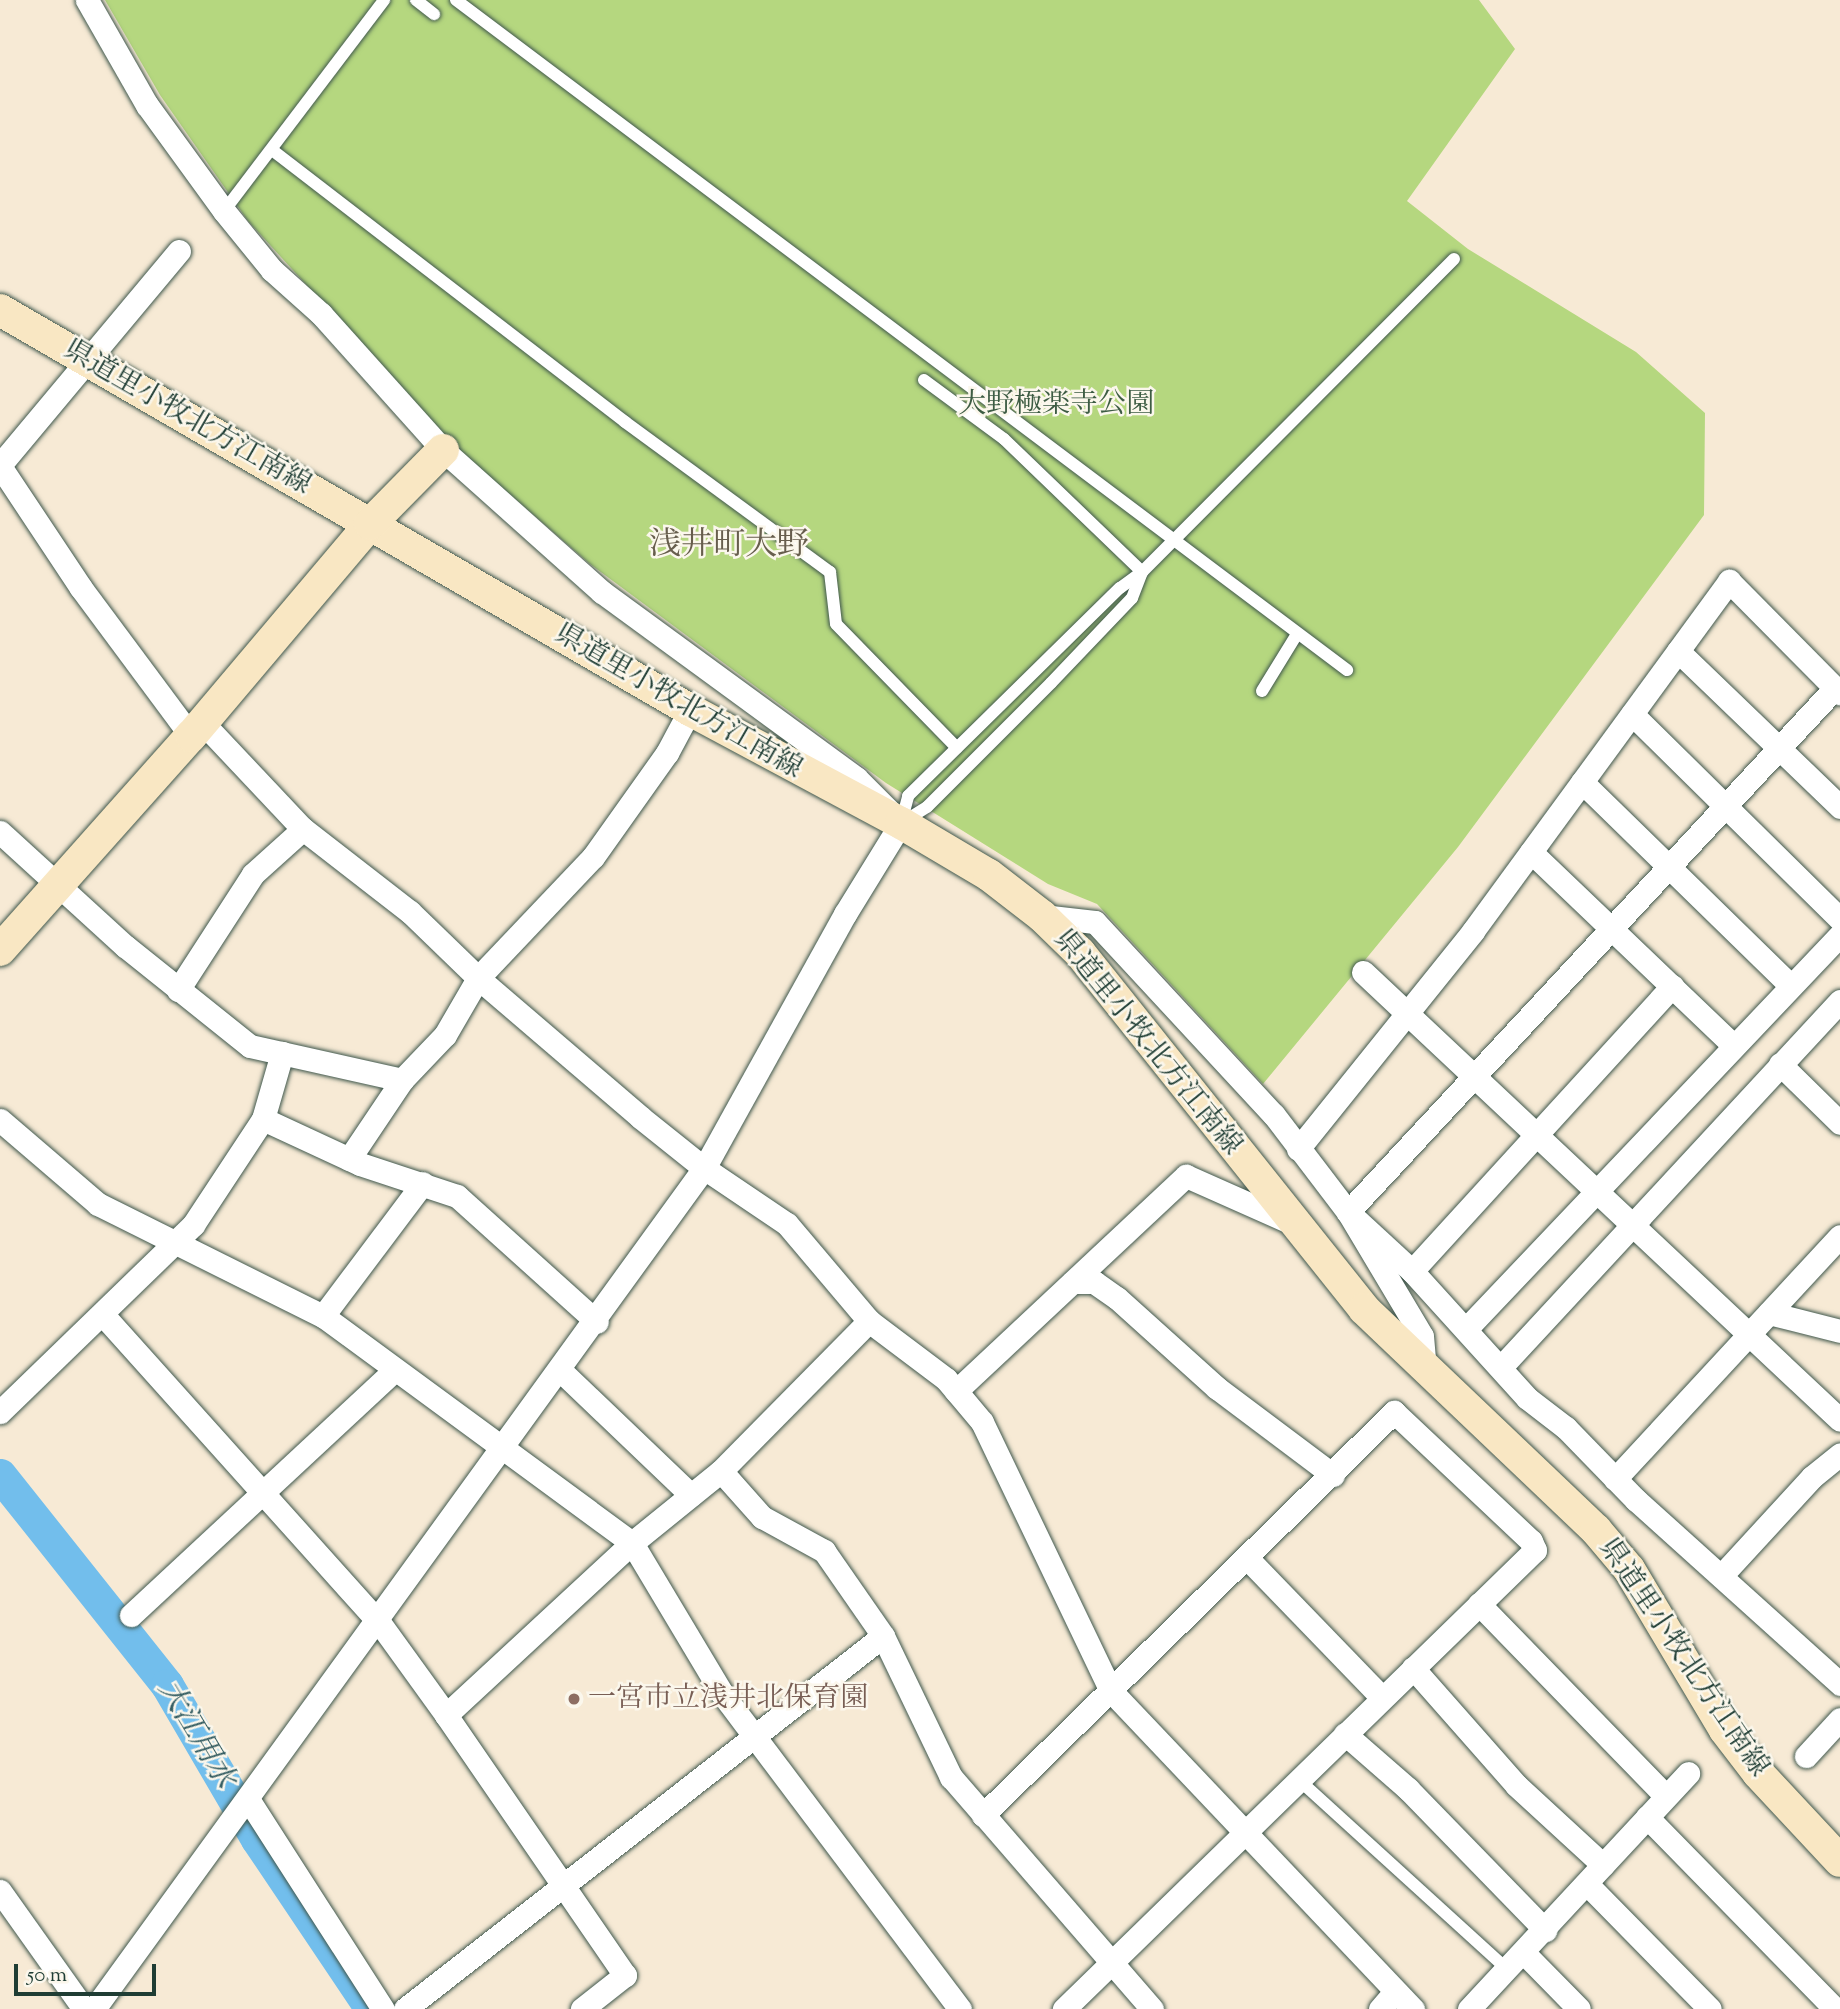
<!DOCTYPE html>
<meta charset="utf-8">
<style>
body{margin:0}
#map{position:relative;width:1840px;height:2009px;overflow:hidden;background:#f7ead5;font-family:"Sorts Mill Goudy","Noto Serif JP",serif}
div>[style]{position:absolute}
.green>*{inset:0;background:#b5d77f}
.river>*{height:33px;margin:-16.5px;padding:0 16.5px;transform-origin:16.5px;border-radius:16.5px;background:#72beec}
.roads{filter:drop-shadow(0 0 2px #3f574c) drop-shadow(0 0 2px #3f574c)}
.lane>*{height:12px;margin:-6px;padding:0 6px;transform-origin:6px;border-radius:6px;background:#fff}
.street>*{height:23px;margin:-11.5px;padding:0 11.5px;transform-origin:11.5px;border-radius:11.5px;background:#fff}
.secondary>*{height:32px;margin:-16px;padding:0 16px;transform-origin:16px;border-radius:16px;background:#f9e7c3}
.dots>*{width:19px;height:19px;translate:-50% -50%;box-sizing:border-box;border:4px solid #fbf7ec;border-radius:50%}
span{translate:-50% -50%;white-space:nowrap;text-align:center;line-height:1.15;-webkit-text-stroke:5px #fbf7ec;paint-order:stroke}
.park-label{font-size:28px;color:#3d5c43}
.street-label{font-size:28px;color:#1f3d34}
.education-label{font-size:28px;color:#785e54}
.left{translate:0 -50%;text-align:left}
.water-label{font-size:30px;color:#345d62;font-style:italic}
.quarter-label{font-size:32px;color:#675e4d}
.scale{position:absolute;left:14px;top:1964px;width:142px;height:32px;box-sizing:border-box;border:4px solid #1f3d34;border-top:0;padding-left:9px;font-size:21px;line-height:24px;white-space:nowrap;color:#1f3d34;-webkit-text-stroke:5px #fbf7ec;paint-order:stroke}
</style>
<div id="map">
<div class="green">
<div style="clip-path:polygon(105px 0,1479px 0,1515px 49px,1407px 201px,1468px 249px,1636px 352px,1705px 413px,1704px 515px,1458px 847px,1263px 1084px,1097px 904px,1048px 884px,886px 783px,590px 564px,452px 444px,248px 221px,160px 95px)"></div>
</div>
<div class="river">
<div style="left:0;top:1475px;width:268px;rotate:51.5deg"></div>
<div style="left:167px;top:1685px;width:178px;rotate:59.7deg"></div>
<div style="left:257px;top:1839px;width:192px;rotate:56.1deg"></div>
</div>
<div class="roads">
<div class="lane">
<div style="left:416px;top:0;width:23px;rotate:38deg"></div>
<div style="left:456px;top:0;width:1115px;rotate:36.94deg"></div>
<div style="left:272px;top:150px;width:446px;rotate:37.6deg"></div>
<div style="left:625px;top:422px;width:254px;rotate:36.2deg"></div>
<div style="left:830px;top:572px;width:52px;rotate:83.4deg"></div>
<div style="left:836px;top:624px;width:173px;rotate:45.7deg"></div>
<div style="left:224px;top:211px;width:265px;rotate:-52.8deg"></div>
<div style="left:924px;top:380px;width:99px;rotate:36.4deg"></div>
<div style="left:1004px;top:439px;width:192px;rotate:43.9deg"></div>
<div style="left:1142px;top:572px;width:442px;rotate:-45.1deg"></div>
<div style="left:1142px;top:572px;width:28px;rotate:111deg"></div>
<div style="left:1132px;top:598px;width:117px;rotate:133.6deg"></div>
<div style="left:1051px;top:683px;width:175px;rotate:135deg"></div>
<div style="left:927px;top:807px;width:31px;rotate:148deg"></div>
<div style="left:901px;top:823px;width:28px;rotate:-75deg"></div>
<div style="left:908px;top:796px;width:297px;rotate:-44.5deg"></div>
<div style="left:1120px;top:588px;width:27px;rotate:-36deg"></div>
<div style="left:1262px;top:691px;width:67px;rotate:-58.4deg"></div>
<div style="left:1298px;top:1779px;width:284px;rotate:42.3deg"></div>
</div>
<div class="street">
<div style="left:87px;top:0;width:121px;rotate:60.3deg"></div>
<div style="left:147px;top:105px;width:131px;rotate:54deg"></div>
<div style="left:224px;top:211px;width:76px;rotate:50.9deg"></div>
<div style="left:272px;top:270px;width:66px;rotate:41.9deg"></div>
<div style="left:321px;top:314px;width:183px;rotate:48.1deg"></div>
<div style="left:443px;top:450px;width:213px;rotate:41.8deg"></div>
<div style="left:602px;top:592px;width:315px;rotate:36.2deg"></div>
<div style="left:856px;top:778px;width:64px;rotate:45deg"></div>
<div style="left:901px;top:823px;width:107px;rotate:121.6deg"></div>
<div style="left:845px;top:914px;width:291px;rotate:119deg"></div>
<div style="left:704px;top:1168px;width:1039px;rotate:125.95deg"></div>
<div style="left:0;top:465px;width:279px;rotate:-50.1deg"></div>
<div style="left:0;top:466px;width:146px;rotate:56.4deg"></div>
<div style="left:81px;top:588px;width:184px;rotate:53.4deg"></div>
<div style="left:1678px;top:651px;width:225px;rotate:43.9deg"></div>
<div style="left:1632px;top:714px;width:292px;rotate:44.6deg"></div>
<div style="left:202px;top:722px;width:147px;rotate:46.7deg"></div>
<div style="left:303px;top:829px;width:135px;rotate:37.8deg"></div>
<div style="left:410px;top:912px;width:95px;rotate:44.1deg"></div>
<div style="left:478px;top:978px;width:213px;rotate:40.6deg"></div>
<div style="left:640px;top:1117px;width:82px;rotate:38.6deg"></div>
<div style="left:704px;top:1168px;width:100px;rotate:34deg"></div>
<div style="left:787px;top:1224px;width:127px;rotate:49.8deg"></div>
<div style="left:869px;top:1321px;width:96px;rotate:37deg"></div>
<div style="left:946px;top:1379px;width:56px;rotate:50.1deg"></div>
<div style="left:982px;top:1422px;width:298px;rotate:64.4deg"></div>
<div style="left:1111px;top:1691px;width:439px;rotate:46.5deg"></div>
<div style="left:1582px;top:782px;width:292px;rotate:44.3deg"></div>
<div style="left:0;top:832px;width:169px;rotate:42.4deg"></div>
<div style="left:125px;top:946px;width:160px;rotate:38.7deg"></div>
<div style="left:250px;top:1046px;width:156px;rotate:12.6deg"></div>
<div style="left:402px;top:1080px;width:62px;rotate:-46.3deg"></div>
<div style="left:445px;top:1035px;width:66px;rotate:-59.9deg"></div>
<div style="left:478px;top:978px;width:167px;rotate:-46.5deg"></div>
<div style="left:593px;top:857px;width:128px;rotate:-54.6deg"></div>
<div style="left:667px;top:753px;width:49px;rotate:-61.9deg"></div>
<div style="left:1531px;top:852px;width:279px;rotate:43.7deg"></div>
<div style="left:1042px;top:916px;width:53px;rotate:6.5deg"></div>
<div style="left:1095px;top:922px;width:263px;rotate:47.2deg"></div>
<div style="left:1274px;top:1115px;width:122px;rotate:52.7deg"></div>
<div style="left:1348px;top:1212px;width:144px;rotate:59.2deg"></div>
<div style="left:1422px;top:1336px;width:32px;rotate:85deg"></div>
<div style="left:1363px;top:972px;width:654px;rotate:43.2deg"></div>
<div style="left:178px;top:990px;width:138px;rotate:-57.1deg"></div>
<div style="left:253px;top:874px;width:67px;rotate:-42deg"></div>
<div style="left:1780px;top:1064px;width:84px;rotate:44.5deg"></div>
<div style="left:263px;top:1119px;width:107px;rotate:24.9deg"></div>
<div style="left:360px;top:1164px;width:102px;rotate:18.3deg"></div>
<div style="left:457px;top:1196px;width:188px;rotate:42deg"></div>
<div style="left:0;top:1120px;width:129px;rotate:40.6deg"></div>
<div style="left:98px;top:1204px;width:251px;rotate:26.5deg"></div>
<div style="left:323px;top:1316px;width:383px;rotate:36.3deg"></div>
<div style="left:632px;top:1543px;width:174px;rotate:59.1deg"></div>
<div style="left:721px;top:1692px;width:397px;rotate:53deg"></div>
<div style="left:1298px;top:1149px;width:280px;rotate:-51.2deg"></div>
<div style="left:1473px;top:931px;width:434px;rotate:-53.8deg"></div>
<div style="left:1729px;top:581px;width:158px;rotate:45.3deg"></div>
<div style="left:349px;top:1159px;width:95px;rotate:-56.1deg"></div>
<div style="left:1348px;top:1212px;width:715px;rotate:-47.1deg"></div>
<div style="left:1348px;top:1212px;width:87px;rotate:42.7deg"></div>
<div style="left:1412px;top:1271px;width:171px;rotate:47.8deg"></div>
<div style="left:1527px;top:1398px;width:49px;rotate:37.6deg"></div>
<div style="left:1566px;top:1428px;width:100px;rotate:45.8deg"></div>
<div style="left:1636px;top:1500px;width:275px;rotate:42deg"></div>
<div style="left:1412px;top:1271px;width:386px;rotate:-47.6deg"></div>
<div style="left:1073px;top:1282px;width:21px"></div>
<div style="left:1094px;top:1282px;width:28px;rotate:35deg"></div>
<div style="left:1117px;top:1298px;width:135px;rotate:42deg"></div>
<div style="left:1217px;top:1388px;width:145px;rotate:36.9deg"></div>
<div style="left:1769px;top:1313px;width:73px;rotate:14.2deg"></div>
<div style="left:104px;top:1316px;width:411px;rotate:48.1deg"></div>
<div style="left:379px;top:1622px;width:115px;rotate:54.2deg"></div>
<div style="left:446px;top:1715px;width:316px;rotate:55.5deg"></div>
<div style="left:625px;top:1975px;width:55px;rotate:141.7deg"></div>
<div style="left:323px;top:1316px;width:166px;rotate:-53.1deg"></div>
<div style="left:1466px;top:1329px;width:543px;rotate:-46.49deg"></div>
<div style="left:1501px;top:1367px;width:499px;rotate:-47.2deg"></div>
<div style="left:560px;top:1370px;width:181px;rotate:43.7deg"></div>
<div style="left:956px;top:1391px;width:315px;rotate:-43.1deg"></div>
<div style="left:1186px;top:1176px;width:116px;rotate:23.9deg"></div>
<div style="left:0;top:1412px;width:269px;rotate:-44.1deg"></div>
<div style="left:193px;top:1225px;width:127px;rotate:-56.6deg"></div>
<div style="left:263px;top:1119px;width:69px;rotate:-73.9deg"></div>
<div style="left:721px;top:1471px;width:62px;rotate:48.3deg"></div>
<div style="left:762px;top:1517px;width:71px;rotate:28.7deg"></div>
<div style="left:824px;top:1551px;width:103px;rotate:55.2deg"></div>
<div style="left:883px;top:1636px;width:157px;rotate:64.3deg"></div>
<div style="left:951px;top:1777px;width:307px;rotate:49.1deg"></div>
<div style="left:1615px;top:1479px;width:331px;rotate:-47.2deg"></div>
<div style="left:1248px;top:1559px;width:193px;rotate:46deg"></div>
<div style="left:1721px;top:1576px;width:134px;rotate:-47.4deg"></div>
<div style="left:1812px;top:1477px;width:36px;rotate:-39deg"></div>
<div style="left:1479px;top:1604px;width:268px;rotate:45.8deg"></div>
<div style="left:131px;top:1615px;width:360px;rotate:-42.9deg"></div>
<div style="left:1413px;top:1668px;width:156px;rotate:48.6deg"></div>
<div style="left:1516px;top:1785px;width:118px;rotate:42.6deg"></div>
<div style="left:446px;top:1715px;width:253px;rotate:-42.8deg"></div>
<div style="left:632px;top:1543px;width:114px;rotate:-39deg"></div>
<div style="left:721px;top:1471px;width:211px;rotate:-45.4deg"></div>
<div style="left:1345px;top:1734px;width:84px;rotate:41.1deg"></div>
<div style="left:1408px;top:1789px;width:197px;rotate:45.8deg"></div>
<div style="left:1806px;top:1756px;width:50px;rotate:-47.4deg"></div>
<div style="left:248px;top:1799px;width:250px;rotate:57.3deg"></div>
<div style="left:983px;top:1815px;width:576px;rotate:-44.44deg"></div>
<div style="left:1394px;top:1412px;width:188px;rotate:43.3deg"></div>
<div style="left:1531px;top:1541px;width:10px;rotate:66deg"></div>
<div style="left:1535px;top:1550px;width:658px;rotate:135.74deg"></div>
<div style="left:1647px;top:1817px;width:269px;rotate:45.6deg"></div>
<div style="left:1587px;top:1884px;width:175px;rotate:45.5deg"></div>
<div style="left:0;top:1891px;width:145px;rotate:54.6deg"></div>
<div style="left:1524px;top:1953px;width:78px;rotate:45.5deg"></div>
<div style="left:405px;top:2009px;width:606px;rotate:-37.97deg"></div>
<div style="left:1380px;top:2009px;width:23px;rotate:-49deg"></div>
<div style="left:1469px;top:2009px;width:322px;rotate:-47.1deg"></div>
</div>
<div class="secondary">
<div style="left:0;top:310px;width:798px;rotate:30.1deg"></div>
<div style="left:690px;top:710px;width:239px;rotate:28.2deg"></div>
<div style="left:901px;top:823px;width:102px;rotate:30.6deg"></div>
<div style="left:989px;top:875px;width:67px;rotate:37.7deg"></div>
<div style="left:1042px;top:916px;width:53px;rotate:44.2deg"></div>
<div style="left:1080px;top:953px;width:455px;rotate:51.4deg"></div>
<div style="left:1364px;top:1309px;width:320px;rotate:43.6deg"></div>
<div style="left:1596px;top:1530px;width:51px;rotate:49.8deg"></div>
<div style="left:1629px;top:1569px;width:187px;rotate:59.2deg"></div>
<div style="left:1725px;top:1730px;width:54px;rotate:52.5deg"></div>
<div style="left:1758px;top:1773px;width:120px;rotate:47deg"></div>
<div style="left:0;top:950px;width:287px;rotate:-48.3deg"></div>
<div style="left:191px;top:736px;width:277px;rotate:-49.8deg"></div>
<div style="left:370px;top:524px;width:104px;rotate:-45.4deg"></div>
</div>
</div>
<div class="dots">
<div style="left:574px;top:1699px;background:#8d6e63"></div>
</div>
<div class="park-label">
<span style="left:1056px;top:405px">大野極楽寺公園</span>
</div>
<div class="street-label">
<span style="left:187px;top:418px;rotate:30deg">県道里小牧北方江南線</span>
<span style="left:678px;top:702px;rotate:30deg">県道里小牧北方江南線</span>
<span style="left:1147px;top:1043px;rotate:51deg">県道里小牧北方江南線</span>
<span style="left:1683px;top:1658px;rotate:56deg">県道里小牧北方江南線</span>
</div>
<div class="education-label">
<span class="left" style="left:588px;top:1699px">一宮市立浅井北保育園</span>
</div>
<div class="water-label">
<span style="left:195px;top:1735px;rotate:59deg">大江用水</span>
</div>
<div class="quarter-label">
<span style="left:729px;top:546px">浅井町大野</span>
</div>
<div class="scale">50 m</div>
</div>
